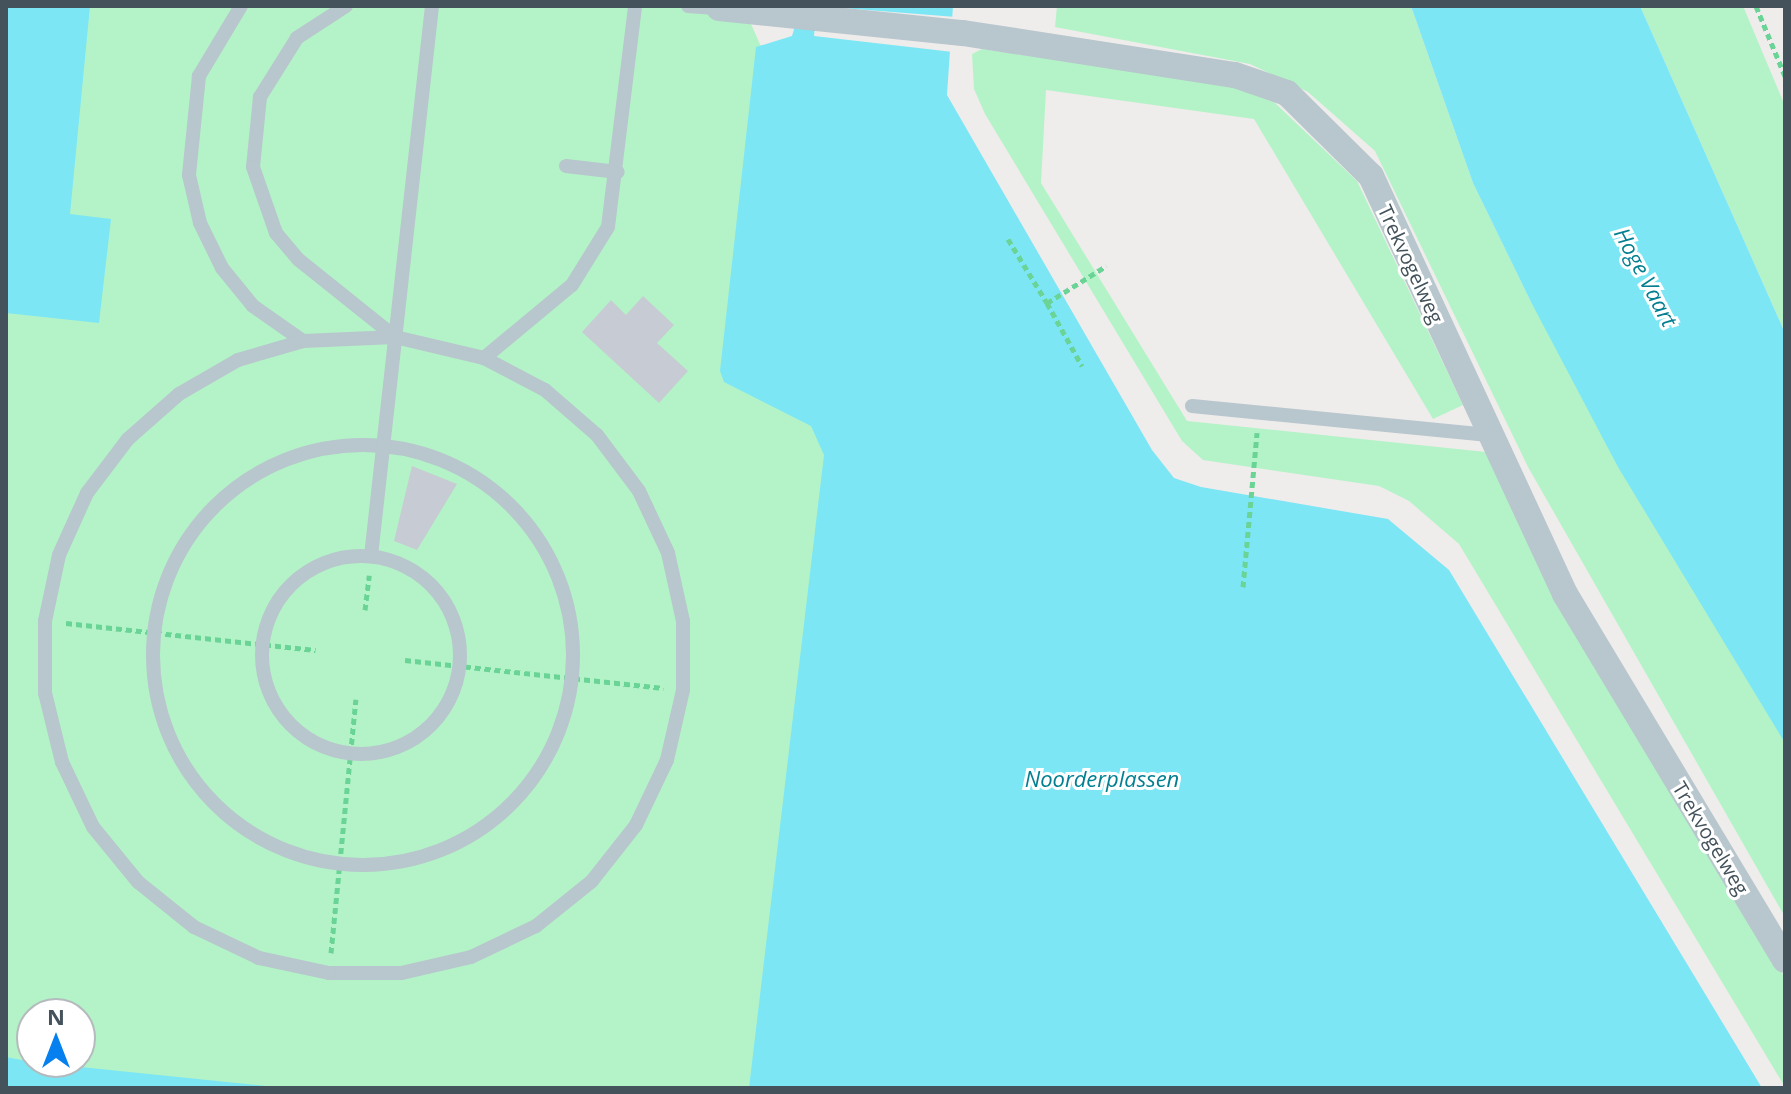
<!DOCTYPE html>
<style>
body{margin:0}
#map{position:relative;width:1791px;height:1094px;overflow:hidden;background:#efecec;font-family:"Open Sans",sans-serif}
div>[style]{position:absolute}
.green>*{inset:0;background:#b4f3c7}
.water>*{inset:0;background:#7ce6f5}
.pier>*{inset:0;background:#efecec}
.building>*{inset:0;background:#c7cbd3}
.path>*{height:5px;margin-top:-2.5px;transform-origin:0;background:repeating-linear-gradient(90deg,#69d496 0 6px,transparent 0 10px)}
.service>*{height:14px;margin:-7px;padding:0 7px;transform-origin:7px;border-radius:7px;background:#b8c6cd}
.service>.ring{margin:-7px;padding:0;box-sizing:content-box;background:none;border:14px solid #b8c6cd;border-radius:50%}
.minor>*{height:26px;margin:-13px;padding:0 13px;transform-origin:13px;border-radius:13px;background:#b8c6cd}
span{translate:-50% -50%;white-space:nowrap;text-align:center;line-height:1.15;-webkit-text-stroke:6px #fff;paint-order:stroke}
.street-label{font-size:20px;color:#43525b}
.water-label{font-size:22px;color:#037f91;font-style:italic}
.frame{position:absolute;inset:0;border:8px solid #43525b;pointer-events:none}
.north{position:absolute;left:16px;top:998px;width:80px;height:80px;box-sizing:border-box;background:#fff;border:2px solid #b4babd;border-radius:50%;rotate:0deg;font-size:22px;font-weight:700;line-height:32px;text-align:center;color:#43525b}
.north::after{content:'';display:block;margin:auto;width:28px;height:36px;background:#0680ef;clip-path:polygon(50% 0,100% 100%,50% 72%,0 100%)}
</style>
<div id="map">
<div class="green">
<div style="clip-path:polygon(evenodd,79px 6px,743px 6px,763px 51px,833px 425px,763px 1088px,176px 1088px,6px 1068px,6px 245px,79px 6px,32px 1014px,80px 1014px,80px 1062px,32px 1062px,32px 1014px)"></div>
<div style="clip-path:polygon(1057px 6px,1411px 6px,1473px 183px,1531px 302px,1785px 743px,1785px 917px,1528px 467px,1375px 151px,1308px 92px,1250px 64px,1055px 27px)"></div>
<div style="clip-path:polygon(1640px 6px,1743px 6px,1785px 106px,1785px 333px)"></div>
<div style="clip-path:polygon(982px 49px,1236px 86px,1275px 103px,1357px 181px,1463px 405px,1433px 419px,1254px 119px,1046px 90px,1041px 183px,1187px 421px,1486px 452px,1561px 599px,1785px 978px,1785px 1087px,1459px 544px,1409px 501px,1379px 486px,1203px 460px,1182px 441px,985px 114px,974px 89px,972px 54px)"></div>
</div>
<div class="water">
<div style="clip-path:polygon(6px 6px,90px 6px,70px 214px,111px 219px,99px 323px,6px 313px)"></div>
<div style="clip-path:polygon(801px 6px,953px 6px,947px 95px,1152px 450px,1174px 478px,1201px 487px,1388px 519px,1449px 570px,1762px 1088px,749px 1088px,824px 455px,811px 426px,724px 382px,720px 371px,756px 47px,792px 36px)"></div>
<div style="clip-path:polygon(1411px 6px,1640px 6px,1785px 333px,1785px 743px,1618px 467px,1531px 302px,1473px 183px)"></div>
<div style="clip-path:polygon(6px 1057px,32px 1062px,285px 1088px,6px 1088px)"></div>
</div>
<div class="pier">
<div style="clip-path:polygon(817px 6px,956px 17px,953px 52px,814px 36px)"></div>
</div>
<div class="building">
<div style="clip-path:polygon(643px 296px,674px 325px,657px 343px,688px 371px,659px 403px,582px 332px,611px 300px,626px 315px)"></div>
<div style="clip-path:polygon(412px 466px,457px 484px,417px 550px,394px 541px)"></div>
</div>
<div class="path">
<div style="left:1756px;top:6px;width:76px;rotate:67.5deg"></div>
<div style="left:1008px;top:239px;width:75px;rotate:58.6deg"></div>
<div style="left:1047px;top:303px;width:70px;rotate:-32.1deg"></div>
<div style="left:1047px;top:303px;width:72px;rotate:60.9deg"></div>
<div style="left:1243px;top:587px;width:155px;rotate:-84.8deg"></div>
<div style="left:365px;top:610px;width:35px;rotate:-83deg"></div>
<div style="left:66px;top:623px;width:251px;rotate:6.2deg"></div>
<div style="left:405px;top:660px;width:260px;rotate:6.2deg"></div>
<div style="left:331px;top:953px;width:255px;rotate:-84.4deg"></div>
</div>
<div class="service">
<div style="left:241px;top:6px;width:82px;rotate:121deg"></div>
<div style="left:199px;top:76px;width:100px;rotate:95.8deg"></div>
<div style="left:189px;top:175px;width:49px;rotate:77.1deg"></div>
<div style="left:200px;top:223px;width:50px;rotate:63.9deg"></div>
<div style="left:222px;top:268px;width:49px;rotate:50.8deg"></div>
<div style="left:253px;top:306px;width:61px;rotate:35deg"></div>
<div style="left:346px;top:6px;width:59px;rotate:146.9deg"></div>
<div style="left:297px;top:38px;width:70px;rotate:122.1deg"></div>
<div style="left:260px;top:97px;width:70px;rotate:95.7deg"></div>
<div style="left:253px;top:167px;width:70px;rotate:70.8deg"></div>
<div style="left:276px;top:233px;width:35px;rotate:50deg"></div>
<div style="left:299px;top:260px;width:123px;rotate:38.7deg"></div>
<div style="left:395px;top:337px;width:91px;rotate:13.3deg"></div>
<div style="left:484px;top:358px;width:69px;rotate:27.7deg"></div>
<div style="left:545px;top:390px;width:69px;rotate:40.9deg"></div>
<div style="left:597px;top:435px;width:70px;rotate:53.1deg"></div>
<div style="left:639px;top:491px;width:68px;rotate:64.9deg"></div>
<div style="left:668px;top:553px;width:70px;rotate:77.6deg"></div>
<div style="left:683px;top:621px;width:69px;rotate:90deg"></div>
<div style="left:683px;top:690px;width:72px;rotate:102.9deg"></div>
<div style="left:667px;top:760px;width:72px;rotate:115.5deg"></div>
<div style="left:636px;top:825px;width:71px;rotate:128.2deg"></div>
<div style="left:592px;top:881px;width:72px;rotate:141.2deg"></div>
<div style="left:536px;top:926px;width:72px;rotate:154.5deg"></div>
<div style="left:471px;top:957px;width:72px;rotate:167.1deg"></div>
<div style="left:401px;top:973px;width:72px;rotate:180deg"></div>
<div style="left:329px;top:973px;width:72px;rotate:-167.9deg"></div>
<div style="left:259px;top:958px;width:72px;rotate:-154.5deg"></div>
<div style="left:194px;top:927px;width:72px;rotate:-141.2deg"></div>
<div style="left:138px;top:882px;width:71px;rotate:-129.3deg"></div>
<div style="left:93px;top:827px;width:72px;rotate:-115.5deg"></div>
<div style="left:62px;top:762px;width:71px;rotate:-103.8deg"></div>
<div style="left:45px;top:693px;width:72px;rotate:-90deg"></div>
<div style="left:45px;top:621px;width:67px;rotate:-78deg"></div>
<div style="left:59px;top:555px;width:68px;rotate:-65.7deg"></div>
<div style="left:87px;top:493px;width:68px;rotate:-52.8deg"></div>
<div style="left:128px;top:439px;width:68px;rotate:-41.4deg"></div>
<div style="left:179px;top:394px;width:68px;rotate:-30deg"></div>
<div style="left:238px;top:360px;width:68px;rotate:-16.3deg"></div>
<div style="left:303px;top:341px;width:92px;rotate:-2.5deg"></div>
<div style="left:688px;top:6px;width:31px;rotate:4deg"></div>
<div style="left:566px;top:166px;width:52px;rotate:6.6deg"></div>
<div style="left:484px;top:358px;width:114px;rotate:-39.7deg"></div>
<div style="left:572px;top:285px;width:68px;rotate:-58.2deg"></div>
<div style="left:608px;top:227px;width:223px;rotate:-83deg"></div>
<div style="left:1192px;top:406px;width:298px;rotate:5.6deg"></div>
<div class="ring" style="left:153px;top:445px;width:406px;height:406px"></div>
<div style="left:371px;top:556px;width:553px;rotate:-83.67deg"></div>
<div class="ring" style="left:262px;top:556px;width:184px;height:184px"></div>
</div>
<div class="minor">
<div style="left:719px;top:8px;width:245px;rotate:5.9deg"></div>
<div style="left:963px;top:33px;width:275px;rotate:8.8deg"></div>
<div style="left:1235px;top:75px;width:55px;rotate:19.1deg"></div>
<div style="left:1287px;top:93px;width:118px;rotate:44.7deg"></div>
<div style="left:1371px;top:176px;width:461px;rotate:65.1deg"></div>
<div style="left:1565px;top:594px;width:427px;rotate:59deg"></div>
</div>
<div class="street-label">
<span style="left:1411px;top:264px;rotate:65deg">Trekvogelweg</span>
<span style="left:1711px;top:838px;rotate:59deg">Trekvogelweg</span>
</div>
<div class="water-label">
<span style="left:1646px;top:277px;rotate:62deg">Hoge Vaart</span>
<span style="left:1102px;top:779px">Noorderplassen</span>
</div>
<div class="frame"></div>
<div class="north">N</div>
</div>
